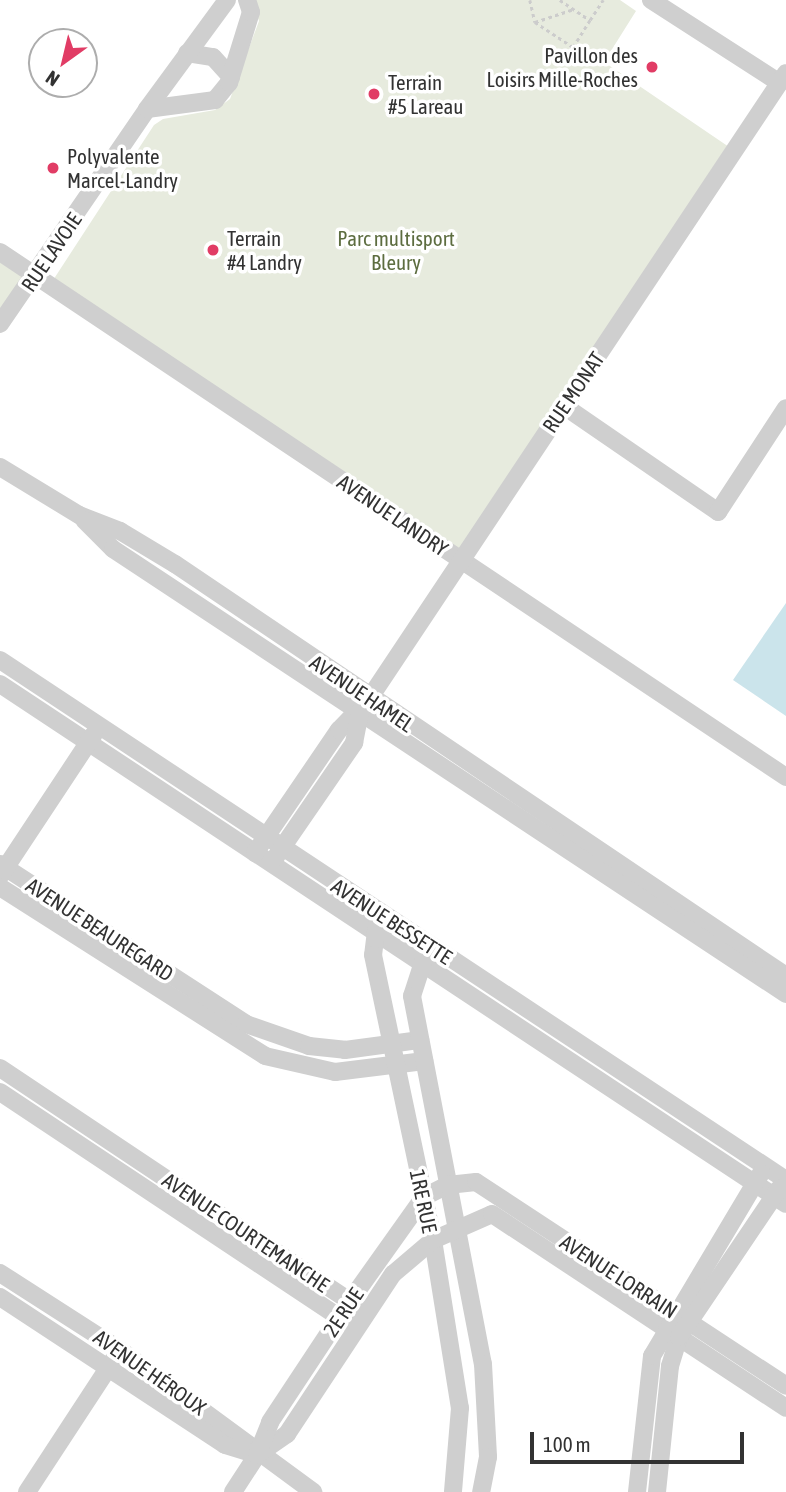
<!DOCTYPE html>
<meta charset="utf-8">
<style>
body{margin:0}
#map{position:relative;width:786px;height:1492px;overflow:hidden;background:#fff;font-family:"Asap Condensed",sans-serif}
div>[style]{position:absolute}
.green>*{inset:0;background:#e7ebde}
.water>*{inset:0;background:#cbe4eb}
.path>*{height:2.5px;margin-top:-1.25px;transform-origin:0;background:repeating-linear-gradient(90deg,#ccc 0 3.5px,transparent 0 7px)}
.minor>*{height:18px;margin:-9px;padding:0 9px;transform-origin:9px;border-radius:9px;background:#cfcfcf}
.dots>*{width:19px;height:19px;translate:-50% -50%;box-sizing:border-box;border:4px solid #fff;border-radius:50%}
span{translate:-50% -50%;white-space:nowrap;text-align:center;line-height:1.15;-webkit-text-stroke:7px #fff;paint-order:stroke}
.poi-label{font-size:21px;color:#323232}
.right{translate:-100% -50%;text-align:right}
.left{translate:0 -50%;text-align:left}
.park-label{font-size:21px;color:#5d6d40}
.street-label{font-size:21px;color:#323232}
.north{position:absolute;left:28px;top:28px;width:70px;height:70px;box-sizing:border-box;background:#fff;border:2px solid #adadad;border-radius:50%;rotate:214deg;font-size:19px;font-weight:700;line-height:28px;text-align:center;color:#323232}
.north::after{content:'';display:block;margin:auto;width:24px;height:32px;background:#e13c65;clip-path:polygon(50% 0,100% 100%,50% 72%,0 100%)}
.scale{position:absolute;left:530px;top:1432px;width:214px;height:32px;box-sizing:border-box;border:4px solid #323232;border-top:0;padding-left:9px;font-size:21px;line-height:24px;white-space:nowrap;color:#323232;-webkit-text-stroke:5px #fff;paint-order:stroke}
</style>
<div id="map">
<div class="green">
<div style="clip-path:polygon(252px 0,620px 0,636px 11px,604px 62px,732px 149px,459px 562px,46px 291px,154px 125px,163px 119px,215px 110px,230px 99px,259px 21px)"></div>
<div style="clip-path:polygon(0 260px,24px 276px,0 313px)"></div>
</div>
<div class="water">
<div style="clip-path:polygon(786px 603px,786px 716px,733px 680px)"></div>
</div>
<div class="path">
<div style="left:530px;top:0;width:23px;rotate:77deg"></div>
<div style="left:535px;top:22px;width:41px;rotate:-18.4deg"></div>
<div style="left:560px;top:0;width:36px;rotate:34deg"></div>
<div style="left:590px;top:20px;width:24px;rotate:-57deg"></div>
<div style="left:535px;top:22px;width:45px;rotate:33.3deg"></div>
<div style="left:573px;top:47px;width:32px;rotate:-58deg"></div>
</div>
<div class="minor">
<div style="left:651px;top:0;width:153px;rotate:32.8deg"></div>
<div style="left:187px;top:53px;width:26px;rotate:9deg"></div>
<div style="left:213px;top:57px;width:27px;rotate:48deg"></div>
<div style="left:147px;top:109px;width:69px;rotate:-7.5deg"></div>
<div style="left:215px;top:100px;width:22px;rotate:-51deg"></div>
<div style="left:229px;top:83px;width:74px;rotate:-72.8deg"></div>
<div style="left:251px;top:12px;width:13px;rotate:-108deg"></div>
<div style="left:0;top:252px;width:945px;rotate:33.74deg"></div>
<div style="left:0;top:324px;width:260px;rotate:-55.6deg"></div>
<div style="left:147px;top:109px;width:135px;rotate:-53.7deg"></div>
<div style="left:564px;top:406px;width:187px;rotate:34.5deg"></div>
<div style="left:718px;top:512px;width:124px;rotate:-56.8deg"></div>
<div style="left:0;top:467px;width:92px;rotate:31.3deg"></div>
<div style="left:79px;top:515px;width:44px;rotate:21.3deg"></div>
<div style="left:120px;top:531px;width:64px;rotate:31deg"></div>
<div style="left:175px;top:564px;width:737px;rotate:33.99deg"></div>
<div style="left:84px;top:520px;width:41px;rotate:45deg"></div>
<div style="left:113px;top:549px;width:807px;rotate:33.47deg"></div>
<div style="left:0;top:660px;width:942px;rotate:33.49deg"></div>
<div style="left:0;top:684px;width:942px;rotate:33.49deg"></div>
<div style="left:255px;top:853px;width:149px;rotate:-55.7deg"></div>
<div style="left:339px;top:730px;width:43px;rotate:-45.9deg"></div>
<div style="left:369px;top:699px;width:752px;rotate:-56.33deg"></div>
<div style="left:275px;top:858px;width:140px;rotate:-55.5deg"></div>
<div style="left:354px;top:743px;width:33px;rotate:-79deg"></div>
<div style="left:0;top:864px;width:293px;rotate:33deg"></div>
<div style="left:246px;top:1024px;width:67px;rotate:19.2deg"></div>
<div style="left:309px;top:1046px;width:36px;rotate:6deg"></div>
<div style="left:345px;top:1050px;width:76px;rotate:-7.6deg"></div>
<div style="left:0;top:876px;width:170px;rotate:-56.5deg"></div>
<div style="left:0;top:887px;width:314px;rotate:32.5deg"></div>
<div style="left:265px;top:1056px;width:72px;rotate:12.9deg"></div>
<div style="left:335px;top:1072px;width:90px;rotate:-7deg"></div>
<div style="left:377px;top:923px;width:32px;rotate:97deg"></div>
<div style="left:373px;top:955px;width:291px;rotate:78.1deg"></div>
<div style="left:433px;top:1240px;width:170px;rotate:80.9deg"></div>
<div style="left:460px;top:1408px;width:84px;rotate:94.8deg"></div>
<div style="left:425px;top:956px;width:42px;rotate:108deg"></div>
<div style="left:412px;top:996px;width:375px;rotate:79.1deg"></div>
<div style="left:483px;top:1364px;width:93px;rotate:86.9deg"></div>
<div style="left:488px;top:1457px;width:36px;rotate:101deg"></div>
<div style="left:0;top:1068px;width:430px;rotate:33.7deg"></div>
<div style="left:0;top:1092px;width:418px;rotate:33.6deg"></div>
<div style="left:0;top:1273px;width:143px;rotate:32.7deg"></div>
<div style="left:120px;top:1350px;width:240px;rotate:36.3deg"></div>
<div style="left:0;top:1297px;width:269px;rotate:33.3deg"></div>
<div style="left:225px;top:1445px;width:34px;rotate:17deg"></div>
<div style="left:257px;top:1455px;width:37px;rotate:-35deg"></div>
<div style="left:287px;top:1434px;width:192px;rotate:-56.5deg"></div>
<div style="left:393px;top:1274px;width:52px;rotate:-40.4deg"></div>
<div style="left:433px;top:1240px;width:64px;rotate:-23.8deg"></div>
<div style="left:492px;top:1214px;width:352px;rotate:33.4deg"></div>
<div style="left:27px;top:1492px;width:159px;rotate:-56.8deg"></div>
<div style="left:233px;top:1492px;width:44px;rotate:-57deg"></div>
<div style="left:257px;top:1455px;width:35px;rotate:-68deg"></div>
<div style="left:270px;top:1422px;width:145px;rotate:-56.5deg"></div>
<div style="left:350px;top:1301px;width:128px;rotate:-54.6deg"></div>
<div style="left:424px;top:1197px;width:27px;rotate:-27deg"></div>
<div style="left:448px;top:1185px;width:28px;rotate:-6deg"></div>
<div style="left:476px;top:1182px;width:371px;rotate:33.3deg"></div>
<div style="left:637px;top:1492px;width:137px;rotate:-83.7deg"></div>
<div style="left:652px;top:1356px;width:213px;rotate:-59.2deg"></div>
<div style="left:657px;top:1492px;width:127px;rotate:-84.1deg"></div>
<div style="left:670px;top:1366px;width:30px;rotate:-73deg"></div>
<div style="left:679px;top:1337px;width:179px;rotate:-56deg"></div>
</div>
<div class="dots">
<div style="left:652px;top:67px;background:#e13c65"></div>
<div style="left:374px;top:94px;background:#e13c65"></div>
<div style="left:53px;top:168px;background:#e13c65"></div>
<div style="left:213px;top:250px;background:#e13c65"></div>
</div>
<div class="poi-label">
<span class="right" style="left:638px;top:67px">Pavillon des<br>Loisirs Mille-Roches</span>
<span class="left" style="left:388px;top:94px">Terrain<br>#5 Lareau</span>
<span class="left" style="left:67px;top:168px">Polyvalente<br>Marcel-Landry</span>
<span class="left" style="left:227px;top:250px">Terrain<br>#4 Landry</span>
</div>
<div class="park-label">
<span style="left:396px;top:250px">Parc multisport<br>Bleury</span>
</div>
<div class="street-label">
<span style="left:51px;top:252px;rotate:-56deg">RUE LAVOIE</span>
<span style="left:573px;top:392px;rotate:-56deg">RUE MONAT</span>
<span style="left:393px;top:515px;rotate:34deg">AVENUE LANDRY</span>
<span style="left:362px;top:693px;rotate:34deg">AVENUE HAMEL</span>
<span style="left:392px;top:921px;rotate:33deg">AVENUE BESSETTE</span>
<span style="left:100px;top:929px;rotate:33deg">AVENUE BEAUREGARD</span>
<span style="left:424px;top:1201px;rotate:78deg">1RE RUE</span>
<span style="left:246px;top:1232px;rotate:34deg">AVENUE COURTEMANCHE</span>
<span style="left:619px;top:1276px;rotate:33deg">AVENUE LORRAIN</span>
<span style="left:343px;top:1312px;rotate:-56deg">2E RUE</span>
<span style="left:150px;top:1372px;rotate:35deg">AVENUE HÉROUX</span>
</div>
<div class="north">N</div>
<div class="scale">100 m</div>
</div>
